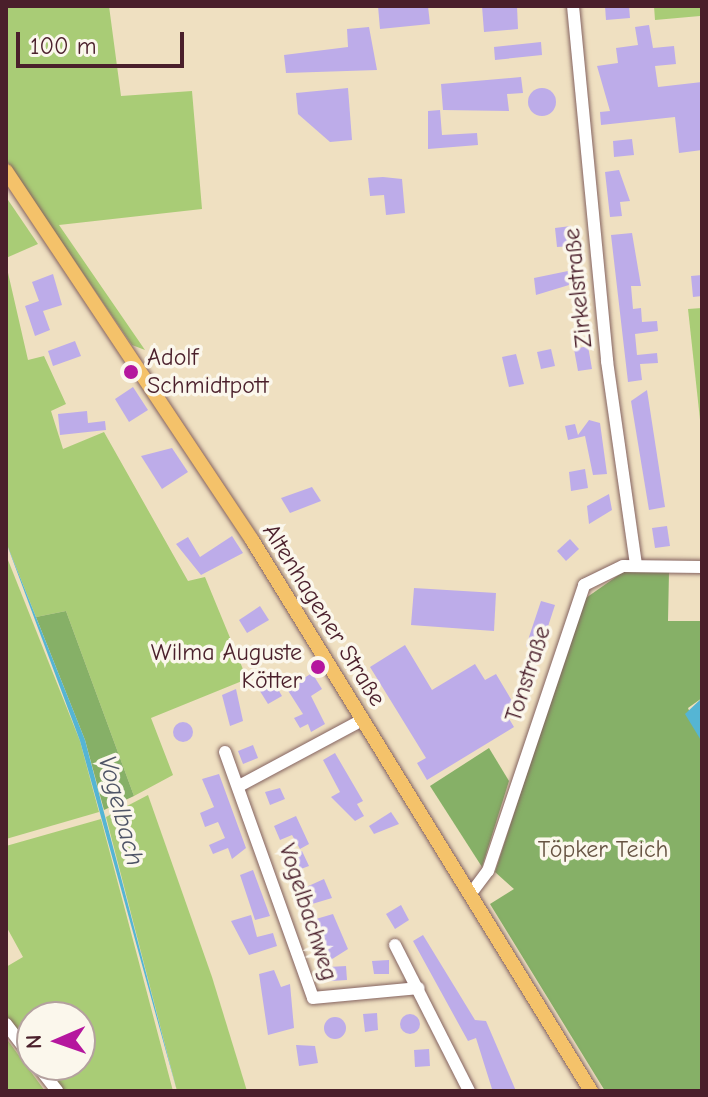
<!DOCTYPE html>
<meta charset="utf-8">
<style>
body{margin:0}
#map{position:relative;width:708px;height:1097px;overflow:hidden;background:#efe0c1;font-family:"Comic Neue",sans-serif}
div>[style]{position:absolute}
.green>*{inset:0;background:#a9cc76}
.forest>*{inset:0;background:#86b067}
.water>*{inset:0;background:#55b5d4}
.building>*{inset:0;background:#bdace9}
.round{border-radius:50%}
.roads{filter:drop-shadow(0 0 2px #846360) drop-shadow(0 0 2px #846360)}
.minor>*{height:12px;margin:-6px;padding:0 6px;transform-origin:6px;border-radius:6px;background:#fff}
.major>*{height:14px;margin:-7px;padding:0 7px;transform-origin:7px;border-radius:7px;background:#f4c26a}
.dots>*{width:22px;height:22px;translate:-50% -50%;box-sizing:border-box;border:4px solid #fbf7ec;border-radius:50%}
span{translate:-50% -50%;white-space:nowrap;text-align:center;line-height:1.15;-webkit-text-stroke:7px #fbf7ec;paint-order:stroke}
.street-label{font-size:24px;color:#4a1f2b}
.poi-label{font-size:24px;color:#4a1f2b}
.left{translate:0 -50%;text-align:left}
.right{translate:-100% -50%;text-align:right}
.park-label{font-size:24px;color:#665342}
.water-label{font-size:26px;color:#4e5466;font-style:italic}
.frame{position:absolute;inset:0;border:8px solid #4a1f2b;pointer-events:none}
.north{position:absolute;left:16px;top:1001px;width:80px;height:80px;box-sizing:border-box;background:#fbf7ec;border:2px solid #b4a19f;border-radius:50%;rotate:268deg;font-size:22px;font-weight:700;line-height:32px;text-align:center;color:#4a1f2b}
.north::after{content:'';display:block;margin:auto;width:28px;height:36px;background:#b5179e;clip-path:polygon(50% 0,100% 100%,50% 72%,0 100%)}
.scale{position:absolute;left:16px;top:32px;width:168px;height:36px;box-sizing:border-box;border:4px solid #4a1f2b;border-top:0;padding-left:10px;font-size:24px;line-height:28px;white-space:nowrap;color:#4a1f2b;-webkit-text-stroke:6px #fbf7ec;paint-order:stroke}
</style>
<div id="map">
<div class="green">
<div style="clip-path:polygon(6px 6px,109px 6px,121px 96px,192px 91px,202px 209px,59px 225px,145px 350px,132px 345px,6px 160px)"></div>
<div style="clip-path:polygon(654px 6px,702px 6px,702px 31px,700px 16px,655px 20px)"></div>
<div style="clip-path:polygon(6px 197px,38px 244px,6px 258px)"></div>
<div style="clip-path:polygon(6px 264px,28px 360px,44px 356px,66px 404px,51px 411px,63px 449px,104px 432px,188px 581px,205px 577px,247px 679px,151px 718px,173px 775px,134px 796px,66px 611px,36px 617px,6px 542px)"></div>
<div style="clip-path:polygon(702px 308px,702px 438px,688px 309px)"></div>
<div style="clip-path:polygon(6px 555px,80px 741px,99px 812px,6px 839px)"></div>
<div style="clip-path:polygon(148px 795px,212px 977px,247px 1091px,177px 1091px,106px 817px)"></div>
<div style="clip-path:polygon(101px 819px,173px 1091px,61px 1091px,42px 1065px,80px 1065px,80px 1017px,32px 1017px,32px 1051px,6px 1016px,6px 967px,23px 957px,6px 926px,6px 846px)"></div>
<div style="clip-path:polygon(6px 1038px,45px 1091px,6px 1091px)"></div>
</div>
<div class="forest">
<div style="clip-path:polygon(623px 572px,669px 572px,668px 621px,702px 621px,702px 698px,688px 708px,702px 742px,702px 1091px,605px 1091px,490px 904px,514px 889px,495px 872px,583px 600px)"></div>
<div style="clip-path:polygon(66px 611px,134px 796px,104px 810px,85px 740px,36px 617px)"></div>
<div style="clip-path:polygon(489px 748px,509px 781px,482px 867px,430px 786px)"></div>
</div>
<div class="water">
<div style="clip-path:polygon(6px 542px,85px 740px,177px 1091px,80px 741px)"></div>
<div style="clip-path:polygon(702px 698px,702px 742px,685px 714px)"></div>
</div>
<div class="building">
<div style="clip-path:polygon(378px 6px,428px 6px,430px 24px,380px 29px)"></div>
<div style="clip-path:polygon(482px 6px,517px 6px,518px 29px,484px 32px)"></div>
<div style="clip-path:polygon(605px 6px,629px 6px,630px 18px,606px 20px)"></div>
<div style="clip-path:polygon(649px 25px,653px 48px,674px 46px,676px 64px,655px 66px,658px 87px,702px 82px,702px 150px,679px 153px,675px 117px,601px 125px,600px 112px,610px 111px,597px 66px,618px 63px,616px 48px,638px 45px,635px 27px)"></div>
<div style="clip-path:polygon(369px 27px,377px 70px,286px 73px,284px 55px,348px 47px,347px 29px)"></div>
<div style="clip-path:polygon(541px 42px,542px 55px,495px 60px,494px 47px)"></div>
<div style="clip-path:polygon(521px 77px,523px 93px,507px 94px,509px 111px,443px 110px,441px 84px)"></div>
<div class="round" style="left:528px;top:88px;width:28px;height:28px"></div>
<div style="clip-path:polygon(348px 88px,352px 140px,330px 142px,298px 114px,296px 93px)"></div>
<div style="clip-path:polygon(440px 110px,442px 135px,477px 133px,478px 145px,428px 149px,428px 111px)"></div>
<div style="clip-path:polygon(632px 139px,634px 155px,614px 157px,613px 141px)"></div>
<div style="clip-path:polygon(619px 170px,630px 201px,620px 202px,622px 216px,610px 217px,605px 172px)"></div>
<div style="clip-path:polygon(383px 177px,402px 179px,405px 213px,386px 215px,384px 195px,370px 196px,368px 178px)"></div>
<div style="clip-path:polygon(571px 226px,573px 246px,557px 247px,555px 228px)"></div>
<div style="clip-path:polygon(632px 233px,641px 286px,631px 286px,633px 309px,641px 308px,642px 322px,657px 321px,658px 331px,635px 334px,637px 355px,657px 353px,658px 363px,640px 364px,642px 380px,628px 382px,611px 235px)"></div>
<div style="clip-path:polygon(568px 271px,569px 285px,536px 295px,534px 278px)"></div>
<div style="clip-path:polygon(53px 274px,62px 305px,43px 311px,50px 330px,35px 336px,25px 306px,39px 301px,32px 282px)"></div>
<div style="clip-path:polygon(702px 275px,702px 296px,693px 297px,691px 276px)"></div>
<div style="clip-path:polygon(75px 341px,81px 356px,53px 366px,48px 351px)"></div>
<div style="clip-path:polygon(588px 346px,592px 369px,578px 371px,574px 349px)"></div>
<div style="clip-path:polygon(551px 349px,555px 366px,541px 369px,537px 352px)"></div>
<div style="clip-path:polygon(516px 354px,524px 384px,509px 387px,502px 357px)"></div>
<div style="clip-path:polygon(133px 387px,148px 410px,129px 422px,115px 399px)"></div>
<div style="clip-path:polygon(647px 390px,665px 507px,649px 510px,631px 401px)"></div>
<div style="clip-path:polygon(87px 411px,88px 423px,105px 421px,106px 430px,60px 435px,58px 414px)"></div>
<div style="clip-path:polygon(589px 420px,600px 423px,607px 474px,593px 475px,585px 436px,568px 440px,565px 426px,575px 424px,578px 435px)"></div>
<div style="clip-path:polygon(172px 448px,188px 472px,162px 489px,141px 456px)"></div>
<div style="clip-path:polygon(585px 469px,588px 488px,571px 491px,569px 472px)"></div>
<div style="clip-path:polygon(312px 487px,321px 501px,290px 513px,281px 498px)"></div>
<div style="clip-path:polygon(609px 494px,612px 510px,589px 524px,587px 506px)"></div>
<div style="clip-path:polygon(667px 526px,670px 546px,655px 548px,652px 528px)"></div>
<div style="clip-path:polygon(232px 536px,243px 553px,201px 575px,176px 544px,188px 537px,200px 557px)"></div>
<div style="clip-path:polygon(570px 539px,579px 549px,566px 561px,557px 551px)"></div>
<div style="clip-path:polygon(414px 588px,496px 593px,494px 631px,411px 625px)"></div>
<div style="clip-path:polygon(541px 601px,555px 605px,540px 651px,526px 646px)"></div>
<div style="clip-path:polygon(260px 606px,269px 620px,247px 633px,239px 620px)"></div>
<div style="clip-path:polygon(405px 645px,432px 690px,475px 664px,485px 680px,496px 674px,515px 706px,505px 712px,514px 727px,427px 780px,417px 763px,426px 758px,370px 667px)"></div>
<div style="clip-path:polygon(312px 673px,322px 689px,311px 696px,325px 724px,311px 732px,308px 724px,300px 728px,294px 718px,303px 714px,287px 689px)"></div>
<div style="clip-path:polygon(272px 679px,282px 696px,268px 704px,258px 688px)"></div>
<div style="clip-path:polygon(236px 689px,243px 721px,230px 726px,222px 695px)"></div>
<div class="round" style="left:173px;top:722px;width:20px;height:20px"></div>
<div style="clip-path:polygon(253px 745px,258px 758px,243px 764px,238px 751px)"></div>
<div style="clip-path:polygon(335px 753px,363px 801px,357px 804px,364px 816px,355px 821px,331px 797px,340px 792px,323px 760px)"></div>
<div style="clip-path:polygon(219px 774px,246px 848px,232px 859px,228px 848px,213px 854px,209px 845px,225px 838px,218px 822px,205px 827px,200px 813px,214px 807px,202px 779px)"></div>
<div style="clip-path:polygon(280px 788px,285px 799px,270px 805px,265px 792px)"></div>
<div style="clip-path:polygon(391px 812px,399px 824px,374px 834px,369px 826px)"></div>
<div style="clip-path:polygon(296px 816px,309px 844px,300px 849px,292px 835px,280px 840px,274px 826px)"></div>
<div style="clip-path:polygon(302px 851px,309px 866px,298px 870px,288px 857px)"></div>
<div style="clip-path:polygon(253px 870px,270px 916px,255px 920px,240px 875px)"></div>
<div style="clip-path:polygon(324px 879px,332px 898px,312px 904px,304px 888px)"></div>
<div style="clip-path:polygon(401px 905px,409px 920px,395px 929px,386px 914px)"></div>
<div style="clip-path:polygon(333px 914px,348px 949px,329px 961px,328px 949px,318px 955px,313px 947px,323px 940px,316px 919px)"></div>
<div style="clip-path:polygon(251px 915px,257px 937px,273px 933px,277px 946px,249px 955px,231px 921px)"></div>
<div style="clip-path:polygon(423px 935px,475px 1020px,486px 1021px,516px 1091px,492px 1089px,476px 1038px,468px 1041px,413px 941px)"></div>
<div style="clip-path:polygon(389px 960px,389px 974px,374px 974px,372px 961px)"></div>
<div style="clip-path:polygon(346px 966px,347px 980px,331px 981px,329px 967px)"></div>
<div style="clip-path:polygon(274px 970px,281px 987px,290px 984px,294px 1028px,268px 1035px,259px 974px)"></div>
<div style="clip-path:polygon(377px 1013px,378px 1030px,365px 1032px,363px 1014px)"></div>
<div class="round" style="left:400px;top:1014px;width:20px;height:20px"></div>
<div class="round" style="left:324px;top:1017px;width:22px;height:22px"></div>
<div style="clip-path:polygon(296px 1045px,315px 1046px,318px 1063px,299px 1066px)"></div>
<div style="clip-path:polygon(429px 1049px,430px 1066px,415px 1067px,414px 1050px)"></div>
</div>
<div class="roads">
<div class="minor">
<div style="left:573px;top:6px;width:357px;rotate:84.5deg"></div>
<div style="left:607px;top:361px;width:206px;rotate:81.9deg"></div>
<div style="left:225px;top:752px;width:261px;rotate:70.3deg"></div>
<div style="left:313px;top:998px;width:106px;rotate:-5.4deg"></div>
<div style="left:239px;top:786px;width:140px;rotate:-28.2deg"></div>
<div style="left:472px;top:892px;width:26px;rotate:-53deg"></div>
<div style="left:488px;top:871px;width:302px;rotate:-71.4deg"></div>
<div style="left:584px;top:585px;width:43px;rotate:-26deg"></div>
<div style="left:623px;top:566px;width:79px;rotate:0.7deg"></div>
<div style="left:395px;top:945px;width:164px;rotate:63.1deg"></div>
<div style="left:6px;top:1024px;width:43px;rotate:52.6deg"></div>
<div style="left:37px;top:1065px;width:33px;rotate:52deg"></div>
</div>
<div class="major">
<div style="left:6px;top:171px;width:443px;rotate:56.3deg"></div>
<div style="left:252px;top:540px;width:647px;rotate:58.4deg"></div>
</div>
</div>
<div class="dots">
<div style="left:131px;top:372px;background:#b5179e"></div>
<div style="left:318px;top:667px;background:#b5179e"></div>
</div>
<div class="street-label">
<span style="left:578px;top:288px;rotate:-96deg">Zirkelstraße</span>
<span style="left:324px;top:615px;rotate:58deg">Altenhagener Straße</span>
<span style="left:528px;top:674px;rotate:-72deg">Tonstraße</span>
<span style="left:308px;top:912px;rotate:72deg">Vogelbachweg</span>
</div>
<div class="poi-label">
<span class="left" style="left:147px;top:372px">Adolf<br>Schmidtpott</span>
<span class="right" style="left:302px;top:667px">Wilma Auguste<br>Kötter</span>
</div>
<div class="park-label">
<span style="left:603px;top:850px">Töpker Teich</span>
</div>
<div class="water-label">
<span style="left:120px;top:811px;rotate:75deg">Vogelbach</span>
</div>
<div class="frame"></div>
<div class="north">N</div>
<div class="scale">100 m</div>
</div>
